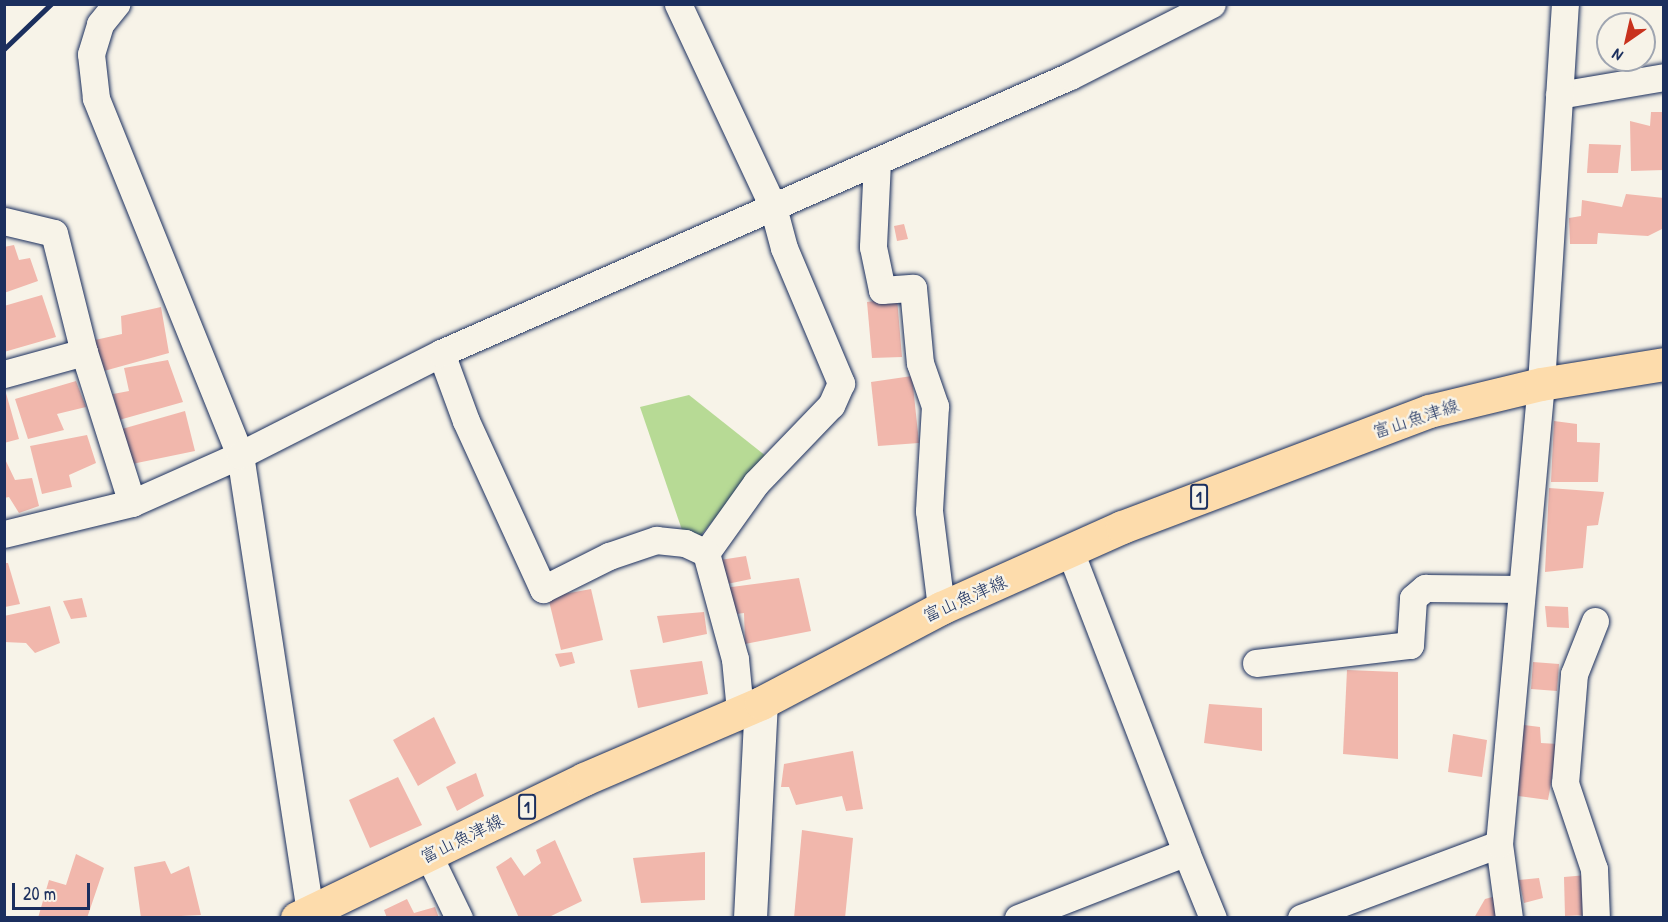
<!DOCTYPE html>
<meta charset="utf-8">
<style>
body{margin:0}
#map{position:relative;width:1668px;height:922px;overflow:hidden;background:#f7f3e8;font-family:"Patrick Hand","Klee One",sans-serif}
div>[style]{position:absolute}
.green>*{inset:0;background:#b7da95}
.building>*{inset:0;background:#f1b7ac}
.roads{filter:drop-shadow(0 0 2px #1b2f5e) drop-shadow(0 0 2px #1b2f5e)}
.street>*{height:27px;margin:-13.5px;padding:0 13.5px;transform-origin:13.5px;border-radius:13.5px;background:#f7f3e8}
.secondary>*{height:33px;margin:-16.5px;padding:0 16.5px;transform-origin:16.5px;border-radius:16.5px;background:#f7f3e8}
.primary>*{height:33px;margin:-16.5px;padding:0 16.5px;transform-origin:16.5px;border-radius:16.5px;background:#fddcac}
.rail>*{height:4.5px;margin:-2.25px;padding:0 2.25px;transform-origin:2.25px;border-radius:2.25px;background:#1b2f5e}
span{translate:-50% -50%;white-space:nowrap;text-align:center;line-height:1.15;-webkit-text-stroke:5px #f7f3e8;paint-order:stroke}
.shield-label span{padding:2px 4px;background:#f7f3e8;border:2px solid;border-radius:4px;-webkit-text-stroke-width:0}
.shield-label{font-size:16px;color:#1b2f5e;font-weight:700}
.street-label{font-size:18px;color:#1b2f5e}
.frame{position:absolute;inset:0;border:6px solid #1b2f5e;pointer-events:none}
.north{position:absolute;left:1596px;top:12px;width:60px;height:60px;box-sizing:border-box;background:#f7f3e8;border:2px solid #9fa5b1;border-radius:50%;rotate:214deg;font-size:16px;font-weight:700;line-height:24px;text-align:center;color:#1b2f5e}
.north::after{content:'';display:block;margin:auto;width:21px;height:27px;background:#c8321e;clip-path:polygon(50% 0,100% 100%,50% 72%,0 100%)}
.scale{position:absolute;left:12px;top:883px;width:78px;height:27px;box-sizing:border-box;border:3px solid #1b2f5e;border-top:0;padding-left:8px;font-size:18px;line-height:21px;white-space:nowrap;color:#1b2f5e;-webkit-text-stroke:4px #f7f3e8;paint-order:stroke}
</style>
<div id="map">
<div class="green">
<div style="clip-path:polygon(689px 395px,766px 456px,697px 540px,682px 530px,640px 407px)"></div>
</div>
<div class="building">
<div style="clip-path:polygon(1651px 112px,1664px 112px,1664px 170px,1631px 171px,1630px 121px,1650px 126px)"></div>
<div style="clip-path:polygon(1589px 144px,1621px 145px,1618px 173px,1587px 173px)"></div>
<div style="clip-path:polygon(1626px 194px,1664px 198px,1664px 228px,1648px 236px,1598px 233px,1597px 244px,1570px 244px,1569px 218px,1581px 216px,1582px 200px,1622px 207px)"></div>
<div style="clip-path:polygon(904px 224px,908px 239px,897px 241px,894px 226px)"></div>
<div style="clip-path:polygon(14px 245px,19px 260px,30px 258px,38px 281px,4px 293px,4px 247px)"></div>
<div style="clip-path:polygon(42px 295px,56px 337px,4px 352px,4px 306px)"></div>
<div style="clip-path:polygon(897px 298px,902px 357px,872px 358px,867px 302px)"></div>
<div style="clip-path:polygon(161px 307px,169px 353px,104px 371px,95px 340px,122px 334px,121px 316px)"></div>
<div style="clip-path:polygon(168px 360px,183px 402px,119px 420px,113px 394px,129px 391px,124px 368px)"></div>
<div style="clip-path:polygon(912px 376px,919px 443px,878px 446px,871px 382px)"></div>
<div style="clip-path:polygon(76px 381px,86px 407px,57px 414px,64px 430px,28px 439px,15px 399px)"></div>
<div style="clip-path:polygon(4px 386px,19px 439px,4px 443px)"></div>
<div style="clip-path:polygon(185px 411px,195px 451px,132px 464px,122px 429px)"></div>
<div style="clip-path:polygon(1554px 421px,1577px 424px,1577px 442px,1600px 443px,1598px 482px,1551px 482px)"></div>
<div style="clip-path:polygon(87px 435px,96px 463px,69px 475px,72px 487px,42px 494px,30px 446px)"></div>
<div style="clip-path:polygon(4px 457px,15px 480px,32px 478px,39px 506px,19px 513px,9px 497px,4px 498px)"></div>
<div style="clip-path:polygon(1549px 488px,1604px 492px,1598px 525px,1587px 526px,1583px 568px,1545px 572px)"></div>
<div style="clip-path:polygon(746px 556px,751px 579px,727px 584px,720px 560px)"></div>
<div style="clip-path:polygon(5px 563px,8px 563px,20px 604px,5px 607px)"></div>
<div style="clip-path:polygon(799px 578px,811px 631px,745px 644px,744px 613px,728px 615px,724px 588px)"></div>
<div style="clip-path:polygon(591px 589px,603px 640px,561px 650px,548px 597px)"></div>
<div style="clip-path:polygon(82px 598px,87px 617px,71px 619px,63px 601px)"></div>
<div style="clip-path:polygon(50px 606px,60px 643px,35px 653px,26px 643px,4px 642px,4px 616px)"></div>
<div style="clip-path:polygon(1545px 606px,1568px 607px,1569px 628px,1547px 627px)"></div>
<div style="clip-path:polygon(704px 612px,707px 634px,663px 643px,657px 616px)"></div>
<div style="clip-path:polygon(572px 652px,575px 663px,560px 667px,555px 654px)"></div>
<div style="clip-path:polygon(702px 661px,708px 694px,638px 708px,630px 670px)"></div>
<div style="clip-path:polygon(1533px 662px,1559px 664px,1557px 691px,1531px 689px)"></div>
<div style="clip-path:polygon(1347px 670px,1398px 672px,1398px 759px,1343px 754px)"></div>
<div style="clip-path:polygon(1209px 704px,1262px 708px,1262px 751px,1204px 743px)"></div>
<div style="clip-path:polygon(434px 717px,456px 763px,418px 786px,393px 740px)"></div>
<div style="clip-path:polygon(1523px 725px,1540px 727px,1541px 743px,1558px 744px,1548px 800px,1518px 796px)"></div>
<div style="clip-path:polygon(1453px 734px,1487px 740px,1482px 777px,1448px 772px)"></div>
<div style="clip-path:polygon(853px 751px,863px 809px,846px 811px,842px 796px,796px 805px,789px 787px,781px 787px,784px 764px)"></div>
<div style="clip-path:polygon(476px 773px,484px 796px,457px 811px,446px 787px)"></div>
<div style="clip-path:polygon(398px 777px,422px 825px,370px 848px,349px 800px)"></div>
<div style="clip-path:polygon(802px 830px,853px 838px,845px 918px,794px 918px)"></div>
<div style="clip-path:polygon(555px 840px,582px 901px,547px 918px,519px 918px,496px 867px,511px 857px,524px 876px,541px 863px,536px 850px)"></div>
<div style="clip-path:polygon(705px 852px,705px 900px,641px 903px,633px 858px)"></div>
<div style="clip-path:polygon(76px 854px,104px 868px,87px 918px,38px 918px,49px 880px,66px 885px)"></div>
<div style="clip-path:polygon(165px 861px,171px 874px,189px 866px,201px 915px,141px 918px,134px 867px)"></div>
<div style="clip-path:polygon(1587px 875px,1589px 915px,1565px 916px,1564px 877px)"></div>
<div style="clip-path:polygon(1539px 878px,1543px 898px,1524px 903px,1519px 880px)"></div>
<div style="clip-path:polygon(1496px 896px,1499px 918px,1474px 918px,1485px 899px)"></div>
<div style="clip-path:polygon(407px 899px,414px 913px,435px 907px,439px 918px,387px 918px,384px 910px)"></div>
</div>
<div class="roads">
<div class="street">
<div style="left:678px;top:4px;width:224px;rotate:64.9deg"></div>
<div style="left:773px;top:207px;width:42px;rotate:75deg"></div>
<div style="left:784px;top:248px;width:147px;rotate:67.1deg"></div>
<div style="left:841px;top:383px;width:24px;rotate:114deg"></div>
<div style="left:831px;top:405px;width:108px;rotate:133.9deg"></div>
<div style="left:756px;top:483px;width:86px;rotate:125.5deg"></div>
<div style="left:706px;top:553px;width:110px;rotate:74.7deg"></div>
<div style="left:735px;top:659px;width:52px;rotate:84.5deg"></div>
<div style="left:1559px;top:95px;width:107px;rotate:-9.7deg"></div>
<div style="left:877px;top:161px;width:86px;rotate:92.7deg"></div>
<div style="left:873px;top:247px;width:44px;rotate:78.2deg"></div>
<div style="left:882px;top:290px;width:31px;rotate:-4deg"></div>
<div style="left:913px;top:288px;width:75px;rotate:84.7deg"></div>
<div style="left:920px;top:363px;width:46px;rotate:70.8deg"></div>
<div style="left:935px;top:406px;width:105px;rotate:93.3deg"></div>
<div style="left:929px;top:511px;width:98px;rotate:82.9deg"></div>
<div style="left:4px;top:221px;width:51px;rotate:13.5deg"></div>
<div style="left:54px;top:233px;width:123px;rotate:75.9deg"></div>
<div style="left:441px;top:353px;width:72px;rotate:69.8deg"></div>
<div style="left:466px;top:421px;width:185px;rotate:65.4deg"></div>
<div style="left:543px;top:589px;width:74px;rotate:-26.6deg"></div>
<div style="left:609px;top:556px;width:50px;rotate:-18.8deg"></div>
<div style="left:656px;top:540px;width:29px;rotate:6deg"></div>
<div style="left:685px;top:543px;width:23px;rotate:25deg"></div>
<div style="left:4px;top:374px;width:83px;rotate:-15.4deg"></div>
<div style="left:84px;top:352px;width:158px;rotate:72.4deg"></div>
<div style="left:4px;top:534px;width:132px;rotate:-13.6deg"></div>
<div style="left:132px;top:503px;width:118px;rotate:-24deg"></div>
<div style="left:240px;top:455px;width:385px;rotate:-112deg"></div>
<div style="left:96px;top:98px;width:44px;rotate:-96.5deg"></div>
<div style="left:91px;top:54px;width:31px;rotate:-73deg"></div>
<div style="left:100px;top:24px;width:26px;rotate:-51deg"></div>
<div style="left:1070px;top:551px;width:323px;rotate:68.9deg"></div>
<div style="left:1595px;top:621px;width:57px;rotate:111.6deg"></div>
<div style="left:1574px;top:674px;width:109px;rotate:94.7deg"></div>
<div style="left:1565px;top:783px;width:91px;rotate:71.4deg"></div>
<div style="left:1594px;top:869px;width:49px;rotate:87.7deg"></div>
<div style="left:1256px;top:663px;width:155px;rotate:-6.7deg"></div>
<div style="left:1410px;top:645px;width:47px;rotate:-86.3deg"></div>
<div style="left:1413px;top:598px;width:16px;rotate:-40deg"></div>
<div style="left:1425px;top:588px;width:97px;rotate:0.6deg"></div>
<div style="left:429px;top:856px;width:69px;rotate:64.2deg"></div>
<div style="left:310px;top:912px;width:462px;rotate:-98.7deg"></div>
<div style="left:240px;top:455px;width:225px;rotate:-26.9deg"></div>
<div style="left:441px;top:353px;width:687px;rotate:-23.77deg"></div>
<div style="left:1070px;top:76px;width:159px;rotate:-26.9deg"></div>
<div style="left:1018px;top:918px;width:180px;rotate:-21.4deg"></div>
<div style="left:1186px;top:852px;width:71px;rotate:67.8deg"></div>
<div style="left:1301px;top:918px;width:211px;rotate:-20.5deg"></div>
<div style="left:1509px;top:918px;width:75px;rotate:-97.7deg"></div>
<div style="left:1499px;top:844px;width:462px;rotate:-84.8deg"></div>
<div style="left:1541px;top:384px;width:381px;rotate:-86.4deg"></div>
</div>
<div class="secondary">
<div style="left:750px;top:918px;width:215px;rotate:-87.1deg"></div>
</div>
<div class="primary">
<div style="left:297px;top:918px;width:319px;rotate:-25.8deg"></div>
<div style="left:584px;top:779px;width:193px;rotate:-23.2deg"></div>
<div style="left:761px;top:703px;width:204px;rotate:-27.8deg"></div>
<div style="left:941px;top:608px;width:198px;rotate:-24.1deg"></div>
<div style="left:1122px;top:527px;width:328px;rotate:-20.7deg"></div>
<div style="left:1429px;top:411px;width:115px;rotate:-13.6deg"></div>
<div style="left:1541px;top:384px;width:125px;rotate:-9.2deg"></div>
</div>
</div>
<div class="rail">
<div style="left:4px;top:49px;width:65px;rotate:-43.8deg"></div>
</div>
<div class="shield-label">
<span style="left:1199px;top:497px">1</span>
<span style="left:527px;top:807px">1</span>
</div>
<div class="street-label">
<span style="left:1416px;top:419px;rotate:-18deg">富山魚津線</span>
<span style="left:965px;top:599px;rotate:-24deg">富山魚津線</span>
<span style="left:462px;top:839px;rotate:-26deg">富山魚津線</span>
</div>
<div class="frame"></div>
<div class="north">N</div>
<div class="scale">20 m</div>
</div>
